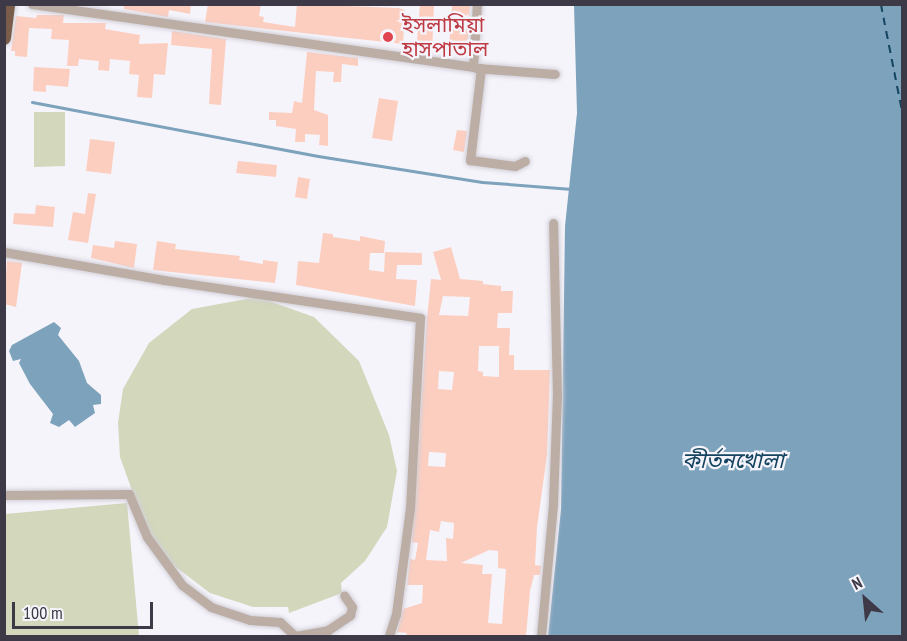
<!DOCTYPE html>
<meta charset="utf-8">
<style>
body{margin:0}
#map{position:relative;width:907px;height:641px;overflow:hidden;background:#f6f4fb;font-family:"PT Sans Narrow","Noto Sans Bengali",sans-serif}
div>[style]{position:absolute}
.green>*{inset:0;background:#d3d7bb}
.water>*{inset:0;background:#7da2bc}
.stream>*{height:3px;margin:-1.5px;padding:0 1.5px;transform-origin:1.5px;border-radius:1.5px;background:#7da2bc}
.ferry>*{height:1.5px;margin-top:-0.75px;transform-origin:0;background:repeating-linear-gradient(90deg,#154460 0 8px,transparent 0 14px)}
.building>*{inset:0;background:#fccec0}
.roads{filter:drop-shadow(0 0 2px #d1cfd7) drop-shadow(0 0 2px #d1cfd7)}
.minor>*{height:9px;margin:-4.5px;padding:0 4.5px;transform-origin:4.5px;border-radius:4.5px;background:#bcaea4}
.highway>*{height:14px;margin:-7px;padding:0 7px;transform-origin:7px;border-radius:7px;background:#795d4a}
.dots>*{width:16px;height:16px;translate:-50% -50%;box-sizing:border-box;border:3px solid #f6f4fb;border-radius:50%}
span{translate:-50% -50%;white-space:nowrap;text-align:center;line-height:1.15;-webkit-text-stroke:4.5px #f6f4fb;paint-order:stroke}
.health-label{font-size:21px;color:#be3a42}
.left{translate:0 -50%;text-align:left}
.water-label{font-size:22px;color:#154460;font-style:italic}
.frame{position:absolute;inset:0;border:6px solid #3d3946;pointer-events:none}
.north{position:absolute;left:835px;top:569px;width:60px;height:60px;-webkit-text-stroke:4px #f6f4fb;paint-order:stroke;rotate:333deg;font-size:16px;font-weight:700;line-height:24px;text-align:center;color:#3d3946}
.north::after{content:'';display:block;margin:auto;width:21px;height:27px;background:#3d3946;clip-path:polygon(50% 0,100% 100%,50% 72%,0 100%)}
.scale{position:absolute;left:12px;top:602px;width:141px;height:27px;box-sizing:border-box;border:3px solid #3d3946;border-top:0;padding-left:8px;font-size:18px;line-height:21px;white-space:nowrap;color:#3d3946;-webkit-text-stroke:4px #f6f4fb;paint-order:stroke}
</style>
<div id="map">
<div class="green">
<div style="clip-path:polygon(34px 112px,65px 112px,65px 166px,34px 167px)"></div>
<div style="clip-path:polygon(258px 297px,314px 317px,359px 361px,389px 435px,397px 471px,387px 527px,365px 561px,341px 583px,342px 593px,289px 613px,288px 607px,253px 607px,210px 593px,164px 558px,144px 524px,120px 457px,118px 423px,123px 389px,149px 343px,192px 309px)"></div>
<div style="clip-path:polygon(127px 503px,139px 636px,5px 636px,5px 514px)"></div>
</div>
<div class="water">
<div style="clip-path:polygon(574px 5px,902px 5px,902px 636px,548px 636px,561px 509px,565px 226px,577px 113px)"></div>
<div style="clip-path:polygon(54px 322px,61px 328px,58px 335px,79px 361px,87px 383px,101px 395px,101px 404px,93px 405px,95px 413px,75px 427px,69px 420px,59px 427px,50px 423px,53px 414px,30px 384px,19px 363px,21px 359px,13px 361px,9px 351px,12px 345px)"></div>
</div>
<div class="stream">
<div style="left:32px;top:102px;width:291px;rotate:10.7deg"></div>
<div style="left:318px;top:156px;width:166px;rotate:9deg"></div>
<div style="left:482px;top:182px;width:90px;rotate:4.4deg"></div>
</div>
<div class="ferry">
<div style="left:881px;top:4px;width:108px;rotate:78.8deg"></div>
</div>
<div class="building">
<div style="clip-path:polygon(124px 4px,191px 4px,190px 14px,169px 10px,168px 17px,124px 9px)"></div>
<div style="clip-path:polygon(208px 4px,261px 4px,259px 16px,264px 17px,263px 22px,295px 27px,297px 4px,399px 8px,405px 10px,403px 44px,205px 22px)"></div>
<div style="clip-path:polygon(420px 4px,434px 5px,432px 54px,416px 52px)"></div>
<div style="clip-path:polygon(452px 4px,470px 4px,467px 55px,461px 55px,461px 50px,449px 49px)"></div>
<div style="clip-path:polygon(37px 15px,64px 15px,63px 23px,106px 23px,105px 29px,140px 35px,139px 44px,168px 43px,165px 75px,154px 74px,152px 98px,137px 97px,139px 75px,129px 74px,130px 61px,110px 59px,109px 71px,98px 70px,99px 61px,79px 59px,78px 66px,67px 66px,69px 40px,51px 39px,52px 29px,29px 28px,27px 57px,15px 56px,15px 51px,11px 51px,16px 16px,36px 18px)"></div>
<div style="clip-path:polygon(172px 31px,226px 39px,221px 105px,209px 104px,212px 49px,171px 45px)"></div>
<div style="clip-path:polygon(307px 52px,358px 58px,358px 66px,342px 64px,341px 82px,333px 82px,334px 72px,316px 71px,314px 110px,328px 115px,328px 146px,319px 145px,320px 135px,305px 134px,305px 142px,295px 142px,296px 129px,276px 126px,276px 120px,269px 120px,269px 112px,292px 113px,294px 101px,302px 103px)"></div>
<div style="clip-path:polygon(34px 67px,70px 69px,68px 87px,46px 85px,46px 92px,33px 91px)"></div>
<div style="clip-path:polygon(379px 98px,398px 101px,392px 141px,372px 138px)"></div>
<div style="clip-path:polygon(457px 130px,467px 131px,464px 152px,453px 150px)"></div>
<div style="clip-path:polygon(90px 139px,115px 142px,111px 174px,86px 171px)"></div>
<div style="clip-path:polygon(238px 161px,277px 165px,276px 177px,236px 173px)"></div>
<div style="clip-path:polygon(298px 177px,310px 179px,307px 199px,295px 197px)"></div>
<div style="clip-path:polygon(88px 193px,96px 194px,88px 243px,68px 240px,73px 212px,85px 214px)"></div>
<div style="clip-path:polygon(36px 205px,55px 207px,53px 227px,13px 224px,14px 213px,35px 214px)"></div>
<div style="clip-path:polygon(323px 233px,333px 234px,333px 237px,360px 241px,360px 236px,385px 241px,384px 253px,370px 253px,369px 270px,384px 272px,385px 252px,422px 253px,422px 265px,397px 265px,396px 279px,417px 280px,415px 306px,296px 285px,298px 261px,319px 263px)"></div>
<div style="clip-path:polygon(115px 241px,137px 244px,134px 268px,91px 258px,93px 245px,114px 248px)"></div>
<div style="clip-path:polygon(157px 241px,176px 244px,175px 249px,240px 256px,239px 260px,263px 264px,263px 260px,278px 262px,275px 283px,153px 270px)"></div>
<div style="clip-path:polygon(evenodd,451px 247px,460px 279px,483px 281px,483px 284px,501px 286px,501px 291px,513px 291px,512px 313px,498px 313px,497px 328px,510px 328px,509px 355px,514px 355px,514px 370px,550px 370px,547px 455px,537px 527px,535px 565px,541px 566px,540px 575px,534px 575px,530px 591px,526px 636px,406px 636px,407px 633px,397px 632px,403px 609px,422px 603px,423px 585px,407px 585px,410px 559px,415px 560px,418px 543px,412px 542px,427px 319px,431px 279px,441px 280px,433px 252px,451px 247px,443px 296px,470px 297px,468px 316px,439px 315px,443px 296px,451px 247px,479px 346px,499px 346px,499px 377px,483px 376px,483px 372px,478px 371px,479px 346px,451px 247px,439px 371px,454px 372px,452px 390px,438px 389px,439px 371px,451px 247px,429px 452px,446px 453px,445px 467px,428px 466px,429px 452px,451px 247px,441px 521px,454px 523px,453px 539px,446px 538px,447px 561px,426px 560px,430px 530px,439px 532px,441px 521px,451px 247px,489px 550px,498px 551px,498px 568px,506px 569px,502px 624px,488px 623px,492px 574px,482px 574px,483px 565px,461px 563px,489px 550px)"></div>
<div style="clip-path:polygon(7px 261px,22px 263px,16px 307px,4px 304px)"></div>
</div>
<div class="roads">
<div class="minor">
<div style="left:32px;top:4px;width:445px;rotate:8.1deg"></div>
<div style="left:473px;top:67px;width:63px;rotate:-86.4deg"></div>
<div style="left:476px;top:68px;width:79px;rotate:4.3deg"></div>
<div style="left:481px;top:68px;width:93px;rotate:96.8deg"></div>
<div style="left:470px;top:160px;width:45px;rotate:7.6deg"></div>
<div style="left:515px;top:166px;width:11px;rotate:-27deg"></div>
<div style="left:4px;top:252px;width:162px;rotate:9.9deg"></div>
<div style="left:164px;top:280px;width:259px;rotate:8.4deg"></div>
<div style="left:420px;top:318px;width:190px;rotate:93deg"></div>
<div style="left:410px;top:508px;width:107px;rotate:97.5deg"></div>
<div style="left:396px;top:614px;width:23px;rotate:108deg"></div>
<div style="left:4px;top:495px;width:125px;rotate:-0.5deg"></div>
<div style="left:129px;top:494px;width:47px;rotate:67.3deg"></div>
<div style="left:147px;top:537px;width:59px;rotate:53.9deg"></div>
<div style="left:182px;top:585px;width:36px;rotate:37deg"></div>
<div style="left:211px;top:607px;width:41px;rotate:18.4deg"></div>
<div style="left:250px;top:620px;width:30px;rotate:4deg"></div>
<div style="left:280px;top:622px;width:21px;rotate:43deg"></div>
<div style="left:295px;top:636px;width:34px;rotate:-10deg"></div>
<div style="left:328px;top:630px;width:27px;rotate:-34deg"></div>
<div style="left:350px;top:615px;width:8px;rotate:-76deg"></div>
<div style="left:352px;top:607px;width:14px;rotate:-124deg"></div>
<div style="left:541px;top:636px;width:134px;rotate:-84.8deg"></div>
<div style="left:553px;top:503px;width:108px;rotate:-87.9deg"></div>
<div style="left:557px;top:395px;width:172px;rotate:-91.3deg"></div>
</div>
<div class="highway">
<div style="left:4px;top:38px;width:34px;rotate:-83deg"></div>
</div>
</div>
<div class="dots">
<div style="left:388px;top:37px;background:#e0444e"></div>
</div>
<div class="health-label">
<span class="left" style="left:402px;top:37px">ইসলামিয়া<br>হাসপাতাল</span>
</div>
<div class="water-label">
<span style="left:733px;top:461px">কীর্তনখোলা</span>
</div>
<div class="frame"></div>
<div class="north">N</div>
<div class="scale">100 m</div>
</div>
